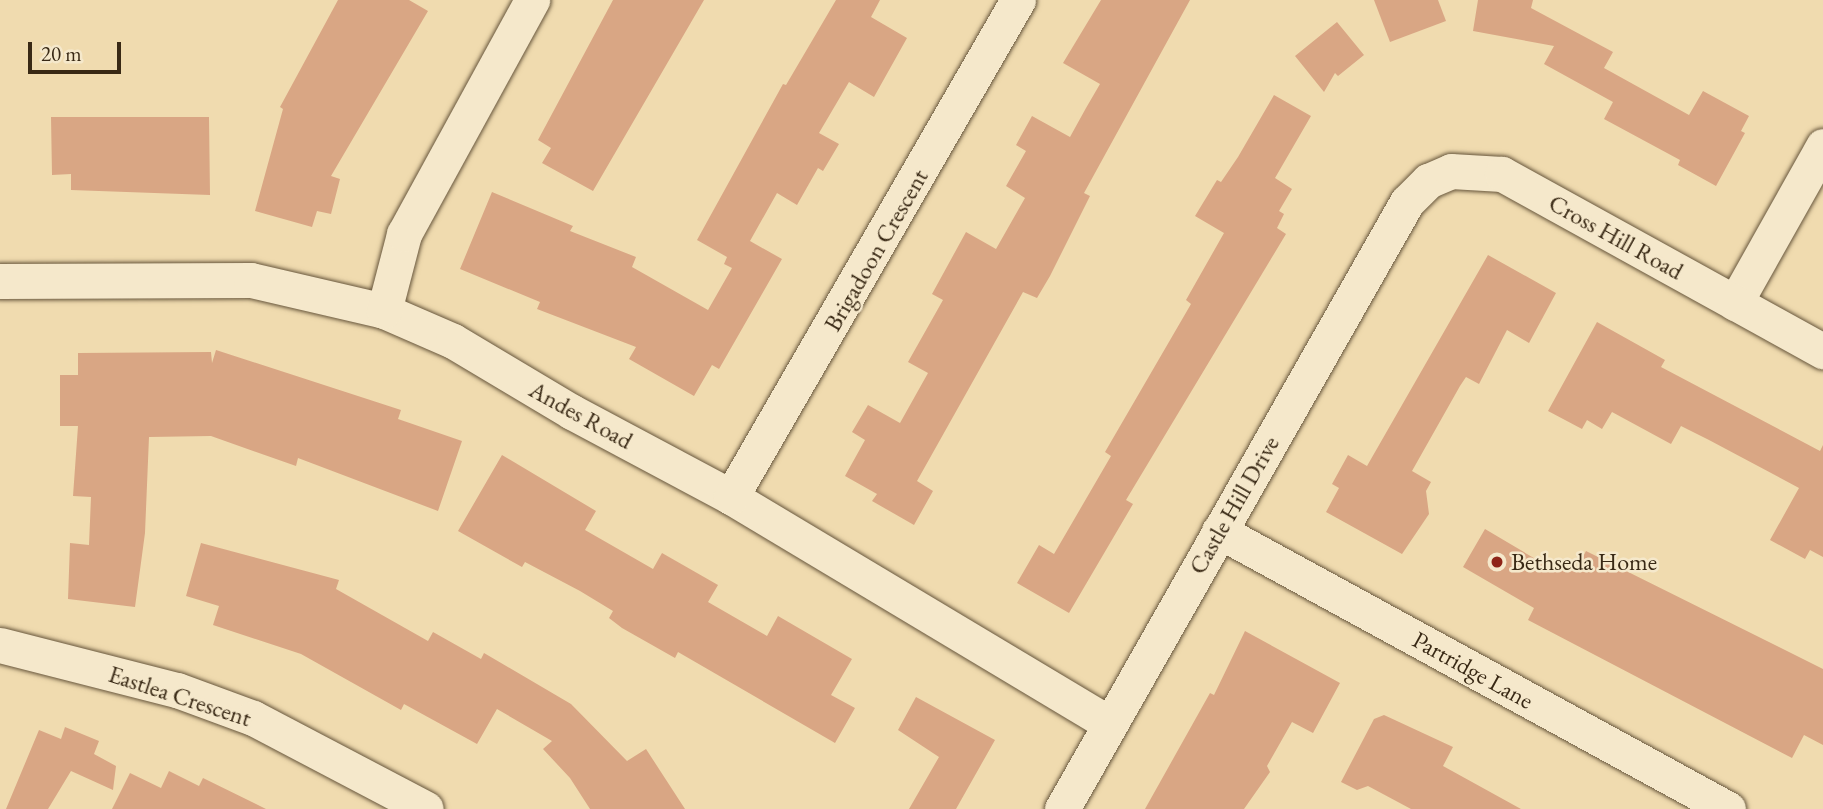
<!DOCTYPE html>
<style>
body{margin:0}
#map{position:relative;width:1823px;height:809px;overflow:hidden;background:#f0dbaf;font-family:"EB Garamond",serif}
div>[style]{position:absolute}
.building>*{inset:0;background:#d9a684}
.roads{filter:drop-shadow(0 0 2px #67563c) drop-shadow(0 0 2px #67563c)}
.minor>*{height:35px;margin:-17.5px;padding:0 17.5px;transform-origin:17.5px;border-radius:17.5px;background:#f5e8cb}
.dots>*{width:19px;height:19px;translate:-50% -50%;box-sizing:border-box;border:4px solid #f5e8cb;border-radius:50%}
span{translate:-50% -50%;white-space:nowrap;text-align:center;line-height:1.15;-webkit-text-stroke:5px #f5e8cb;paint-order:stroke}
.street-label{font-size:24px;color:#392915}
.poi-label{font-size:24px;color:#392915}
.left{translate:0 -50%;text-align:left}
.scale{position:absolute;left:28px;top:42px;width:93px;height:32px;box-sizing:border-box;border:4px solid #392915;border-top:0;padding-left:9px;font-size:21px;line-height:24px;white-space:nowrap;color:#392915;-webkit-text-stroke:5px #f5e8cb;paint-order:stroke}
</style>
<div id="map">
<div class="building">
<div style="clip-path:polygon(338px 0,409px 0,428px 11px,331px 176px,340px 179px,331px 214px,317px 211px,312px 227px,255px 211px,283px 109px,280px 107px)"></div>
<div style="clip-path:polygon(613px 0,704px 0,593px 191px,542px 163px,551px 148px,538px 140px)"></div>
<div style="clip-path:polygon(836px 0,880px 0,871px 17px,907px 38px,874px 97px,849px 82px,819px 133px,839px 144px,823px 171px,818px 168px,797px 205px,777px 193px,750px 241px,782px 259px,719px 369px,712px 365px,694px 396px,629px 359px,636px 347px,537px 309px,540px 302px,460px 269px,492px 192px,573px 226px,570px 231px,636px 257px,632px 267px,708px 310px,732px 268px,724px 264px,727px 257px,697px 240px,783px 84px,786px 85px)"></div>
<div style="clip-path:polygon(1101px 0,1190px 0,1084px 193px,1090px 196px,1050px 276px,1037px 298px,1023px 292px,917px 481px,933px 491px,914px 525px,872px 501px,877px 494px,845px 476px,865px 440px,852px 432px,868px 405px,900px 423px,928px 373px,908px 362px,943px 300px,932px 294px,966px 232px,996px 249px,1025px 198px,1006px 186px,1026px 151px,1016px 145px,1032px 116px,1070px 137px,1086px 108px,1100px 84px,1063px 63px)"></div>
<div style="clip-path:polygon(1374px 0,1438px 0,1446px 21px,1390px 42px)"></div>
<div style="clip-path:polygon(1478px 0,1533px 0,1531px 8px,1613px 52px,1604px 68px,1689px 115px,1703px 91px,1749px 116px,1741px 131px,1745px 133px,1716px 186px,1678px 165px,1680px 160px,1604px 119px,1613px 102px,1544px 64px,1554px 46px,1473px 31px)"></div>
<div style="clip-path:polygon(1337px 22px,1364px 55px,1338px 76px,1335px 73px,1324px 92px,1295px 56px)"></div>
<div style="clip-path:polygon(1274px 95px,1311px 116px,1275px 178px,1292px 189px,1279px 211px,1284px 214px,1277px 228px,1286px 234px,1126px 500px,1133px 504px,1069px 613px,1017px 583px,1039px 545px,1054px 554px,1111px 456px,1105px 452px,1191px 304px,1186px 300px,1224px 233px,1195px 216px,1217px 180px,1221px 182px,1238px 157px)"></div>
<div style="clip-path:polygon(51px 117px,209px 117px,210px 195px,71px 190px,71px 174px,52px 175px)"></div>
<div style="clip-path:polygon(1488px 255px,1556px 293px,1529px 343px,1507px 330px,1479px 384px,1466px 377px,1460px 386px,1412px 471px,1431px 482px,1426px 491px,1429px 514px,1402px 554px,1326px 512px,1339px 488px,1332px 484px,1348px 455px,1367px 466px)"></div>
<div style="clip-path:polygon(1597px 322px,1665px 360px,1661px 367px,1820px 451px,1823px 445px,1823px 557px,1810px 550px,1805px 559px,1770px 540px,1799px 488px,1709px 440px,1681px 426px,1671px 444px,1612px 412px,1602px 429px,1587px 420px,1582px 429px,1548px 411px)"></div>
<div style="clip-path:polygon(216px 350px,401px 410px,398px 419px,462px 441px,438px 511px,298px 458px,296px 466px,211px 436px,149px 437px,145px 533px,135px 607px,68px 599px,70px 543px,89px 545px,91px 497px,73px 496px,78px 426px,60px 426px,60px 375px,78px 375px,78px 353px,211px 352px,212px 363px)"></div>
<div style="clip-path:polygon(502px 455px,596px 511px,585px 530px,653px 569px,662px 553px,718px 585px,708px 602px,767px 636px,778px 616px,852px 659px,831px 695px,855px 708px,835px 743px,678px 652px,675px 658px,622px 628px,609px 618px,613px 611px,580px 591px,525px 562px,522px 567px,458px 531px)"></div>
<div style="clip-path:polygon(1485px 529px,1554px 570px,1560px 559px,1577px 568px,1586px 551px,1823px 669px,1823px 745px,1804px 735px,1792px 758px,1528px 620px,1534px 608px,1463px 567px)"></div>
<div style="clip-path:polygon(201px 543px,339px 580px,336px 589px,428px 641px,433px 632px,481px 659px,484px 653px,571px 704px,627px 761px,646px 749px,685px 809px,590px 809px,570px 778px,543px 749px,552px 741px,497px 709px,477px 744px,404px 704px,401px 710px,301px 654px,213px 625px,219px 606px,186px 596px)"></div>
<div style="clip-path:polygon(1245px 631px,1340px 683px,1313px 733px,1292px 722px,1267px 766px,1270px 772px,1244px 809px,1145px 809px,1210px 693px,1214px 695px)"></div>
<div style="clip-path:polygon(916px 697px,995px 740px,956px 809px,909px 809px,939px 757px,898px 730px)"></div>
<div style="clip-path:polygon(1384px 715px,1453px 747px,1443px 766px,1521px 809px,1411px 809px,1368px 786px,1357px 790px,1341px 782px,1374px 719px)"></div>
<div style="clip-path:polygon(65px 727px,99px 741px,94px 754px,116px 766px,113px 790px,71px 771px,48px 809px,6px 809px,39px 730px,61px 739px)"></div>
<div style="clip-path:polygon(169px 771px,199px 786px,203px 778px,266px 809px,112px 809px,130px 773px,161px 788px)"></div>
</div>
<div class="roads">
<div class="minor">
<div style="left:0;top:281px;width:251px;rotate:-0.2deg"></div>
<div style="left:251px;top:280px;width:137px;rotate:13.1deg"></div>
<div style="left:384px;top:311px;width:75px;rotate:23.5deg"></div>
<div style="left:453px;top:341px;width:139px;rotate:30.8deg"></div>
<div style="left:572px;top:412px;width:180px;rotate:28.1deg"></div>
<div style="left:731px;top:497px;width:440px;rotate:30.9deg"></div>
<div style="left:1735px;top:303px;width:180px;rotate:-60.7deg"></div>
<div style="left:384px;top:311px;width:80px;rotate:-75.4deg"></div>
<div style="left:404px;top:234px;width:267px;rotate:-61.3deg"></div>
<div style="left:731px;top:497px;width:574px;rotate:-60deg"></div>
<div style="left:1219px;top:531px;width:580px;rotate:28.64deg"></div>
<div style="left:0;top:645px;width:183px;rotate:14.3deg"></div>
<div style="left:177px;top:690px;width:81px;rotate:20.2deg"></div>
<div style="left:253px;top:718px;width:195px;rotate:27.7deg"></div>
<div style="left:1062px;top:809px;width:698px;rotate:-60.39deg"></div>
<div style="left:1407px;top:202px;width:30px;rotate:-45deg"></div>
<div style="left:1428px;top:181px;width:25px;rotate:-23deg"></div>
<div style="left:1451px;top:171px;width:51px;rotate:3.4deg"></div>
<div style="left:1502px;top:174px;width:367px;rotate:28.9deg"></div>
</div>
</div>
<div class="dots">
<div style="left:1497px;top:562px;background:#8f2418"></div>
</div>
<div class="street-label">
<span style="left:1616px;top:237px;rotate:29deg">Cross Hill Road</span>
<span style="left:876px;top:250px;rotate:-60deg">Brigadoon Crescent</span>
<span style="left:581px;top:415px;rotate:29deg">Andes Road</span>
<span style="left:1234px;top:505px;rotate:-60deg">Castle Hill Drive</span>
<span style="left:1473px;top:670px;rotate:29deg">Partridge Lane</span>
<span style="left:180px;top:696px;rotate:18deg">Eastlea Crescent</span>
</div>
<div class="poi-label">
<span class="left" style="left:1511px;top:562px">Bethseda Home</span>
</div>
<div class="scale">20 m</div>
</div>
